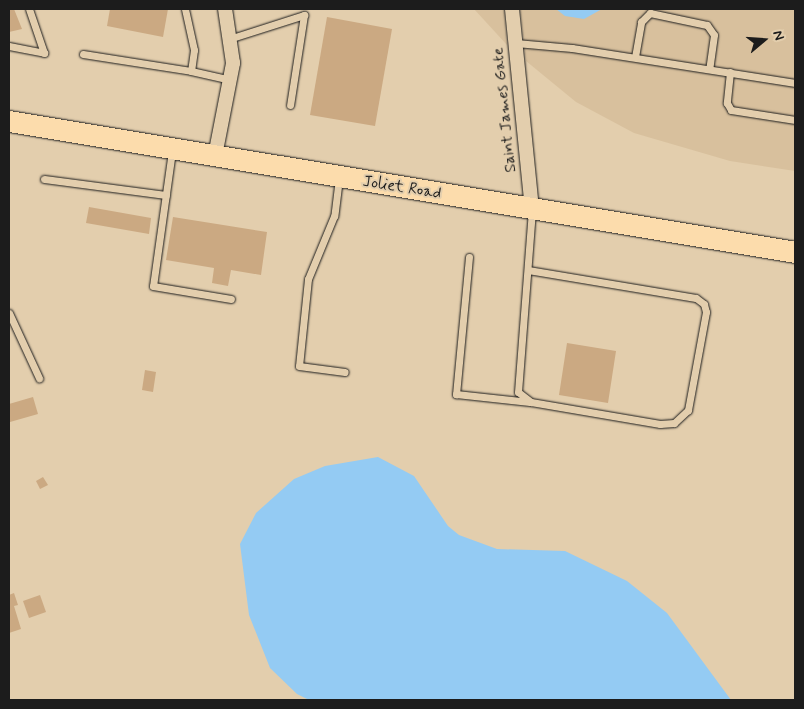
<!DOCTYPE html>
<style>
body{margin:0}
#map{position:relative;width:804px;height:709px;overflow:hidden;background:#e3cead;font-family:Mynerve,sans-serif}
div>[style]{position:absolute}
.built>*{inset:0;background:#d8c09d}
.water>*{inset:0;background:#94cbf3}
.building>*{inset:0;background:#cba982}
.roads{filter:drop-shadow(0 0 1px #1c1c1c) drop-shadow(0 0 1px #1c1c1c)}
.service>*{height:7px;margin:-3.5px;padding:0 3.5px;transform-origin:3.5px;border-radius:3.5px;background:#e3cead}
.minor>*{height:14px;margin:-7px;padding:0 7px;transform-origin:7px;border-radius:7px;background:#e3cead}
.primary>*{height:21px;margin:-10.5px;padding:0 10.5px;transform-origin:10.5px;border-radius:10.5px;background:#fcdcac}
span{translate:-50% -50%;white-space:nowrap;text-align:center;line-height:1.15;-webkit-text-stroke:4px #e3cead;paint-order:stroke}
.street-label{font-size:16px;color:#1c1c1c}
.frame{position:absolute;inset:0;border:10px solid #1c1c1c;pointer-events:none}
.north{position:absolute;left:739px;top:15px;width:50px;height:50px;-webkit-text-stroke:4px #e3cead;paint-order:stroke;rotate:72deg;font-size:14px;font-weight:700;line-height:20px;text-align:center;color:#1c1c1c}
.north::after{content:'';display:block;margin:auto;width:18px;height:22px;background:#1c1c1c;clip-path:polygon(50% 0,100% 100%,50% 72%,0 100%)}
</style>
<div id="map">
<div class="built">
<div style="clip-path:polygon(474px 9px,504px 9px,507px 45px)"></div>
<div style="clip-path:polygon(520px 9px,795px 9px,795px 171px,730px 161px,634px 133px,576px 102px,526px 61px)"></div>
</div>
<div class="water">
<div style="clip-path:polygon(556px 9px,602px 9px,584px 19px,565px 16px)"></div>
<div style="clip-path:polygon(378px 457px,414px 476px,448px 526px,459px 535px,497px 549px,565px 551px,627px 581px,667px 613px,731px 700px,309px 700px,297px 694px,270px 668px,249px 615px,240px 544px,256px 513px,294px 479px,325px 466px)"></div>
</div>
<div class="building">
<div style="clip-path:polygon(9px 9px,14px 9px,22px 29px,9px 32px)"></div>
<div style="clip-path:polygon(110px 9px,168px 9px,163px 37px,107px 26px)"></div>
<div style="clip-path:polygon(327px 17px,392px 29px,375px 126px,310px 115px)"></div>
<div style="clip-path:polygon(89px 207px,151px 218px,149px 234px,86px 223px)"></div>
<div style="clip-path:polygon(173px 217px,267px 232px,261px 275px,231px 270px,228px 286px,212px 283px,214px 268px,166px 260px)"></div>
<div style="clip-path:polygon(567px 343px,616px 351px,608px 403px,559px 395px)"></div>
<div style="clip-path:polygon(145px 370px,156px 372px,153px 392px,142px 390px)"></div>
<div style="clip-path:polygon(33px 397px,38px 414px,10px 422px,9px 404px)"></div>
<div style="clip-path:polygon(43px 477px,48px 485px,40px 489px,36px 481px)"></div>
<div style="clip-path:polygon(14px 593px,18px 605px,14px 606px,21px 629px,9px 633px,9px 595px)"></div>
<div style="clip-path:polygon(40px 595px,46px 612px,29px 618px,23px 601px)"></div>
</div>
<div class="roads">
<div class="service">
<div style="left:185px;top:9px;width:42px;rotate:77.6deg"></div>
<div style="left:194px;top:50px;width:21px;rotate:98deg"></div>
<div style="left:191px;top:71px;width:41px;rotate:12.7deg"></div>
<div style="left:232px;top:38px;width:76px;rotate:-17.7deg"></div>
<div style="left:304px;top:15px;width:91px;rotate:98.8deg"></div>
<div style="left:516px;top:43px;width:56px;rotate:5.1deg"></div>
<div style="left:572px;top:48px;width:226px;rotate:8.9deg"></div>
<div style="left:9px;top:46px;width:36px;rotate:11deg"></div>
<div style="left:44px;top:53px;width:46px;rotate:-108.8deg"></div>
<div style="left:83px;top:54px;width:109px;rotate:8.9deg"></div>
<div style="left:635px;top:57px;width:36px;rotate:-80deg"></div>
<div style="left:641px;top:22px;width:13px;rotate:-45deg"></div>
<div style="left:650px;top:13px;width:58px;rotate:11.9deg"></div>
<div style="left:707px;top:25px;width:12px;rotate:55deg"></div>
<div style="left:714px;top:35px;width:34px;rotate:98deg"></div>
<div style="left:730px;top:72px;width:31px;rotate:96deg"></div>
<div style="left:727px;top:103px;width:8px;rotate:60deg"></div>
<div style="left:731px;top:110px;width:65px;rotate:8.9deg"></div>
<div style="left:172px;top:151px;width:136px;rotate:98deg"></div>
<div style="left:153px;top:286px;width:79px;rotate:9.5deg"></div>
<div style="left:339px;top:178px;width:38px;rotate:97deg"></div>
<div style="left:334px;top:216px;width:68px;rotate:112.4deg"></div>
<div style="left:308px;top:279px;width:87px;rotate:95.9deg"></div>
<div style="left:299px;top:366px;width:46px;rotate:7.4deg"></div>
<div style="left:44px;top:179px;width:123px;rotate:7.5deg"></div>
<div style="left:469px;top:257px;width:138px;rotate:95.4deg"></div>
<div style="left:456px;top:394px;width:74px;rotate:6.2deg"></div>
<div style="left:528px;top:270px;width:170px;rotate:9.5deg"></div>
<div style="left:696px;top:298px;width:10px;rotate:37deg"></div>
<div style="left:704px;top:304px;width:8px;rotate:76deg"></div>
<div style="left:706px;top:312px;width:100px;rotate:100.4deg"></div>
<div style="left:688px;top:410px;width:19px;rotate:137deg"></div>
<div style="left:674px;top:423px;width:14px;rotate:176deg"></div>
<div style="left:660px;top:424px;width:131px;rotate:-170.3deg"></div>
<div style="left:531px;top:402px;width:16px;rotate:-142deg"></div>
<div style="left:518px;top:392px;width:182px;rotate:-85.6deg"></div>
<div style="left:9px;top:313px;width:72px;rotate:65.2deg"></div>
</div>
<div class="minor">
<div style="left:512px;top:9px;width:201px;rotate:84.3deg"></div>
<div style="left:215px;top:156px;width:95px;rotate:-79deg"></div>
<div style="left:233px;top:63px;width:55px;rotate:-98.4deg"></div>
</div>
<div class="primary">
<div style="left:9px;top:121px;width:797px;rotate:9.46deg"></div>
</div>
</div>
<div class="street-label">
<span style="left:505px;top:110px;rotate:-96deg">Saint James Gate</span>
<span style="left:402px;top:188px;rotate:9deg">Joliet Road</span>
</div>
<div class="frame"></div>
<div class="north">N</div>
</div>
